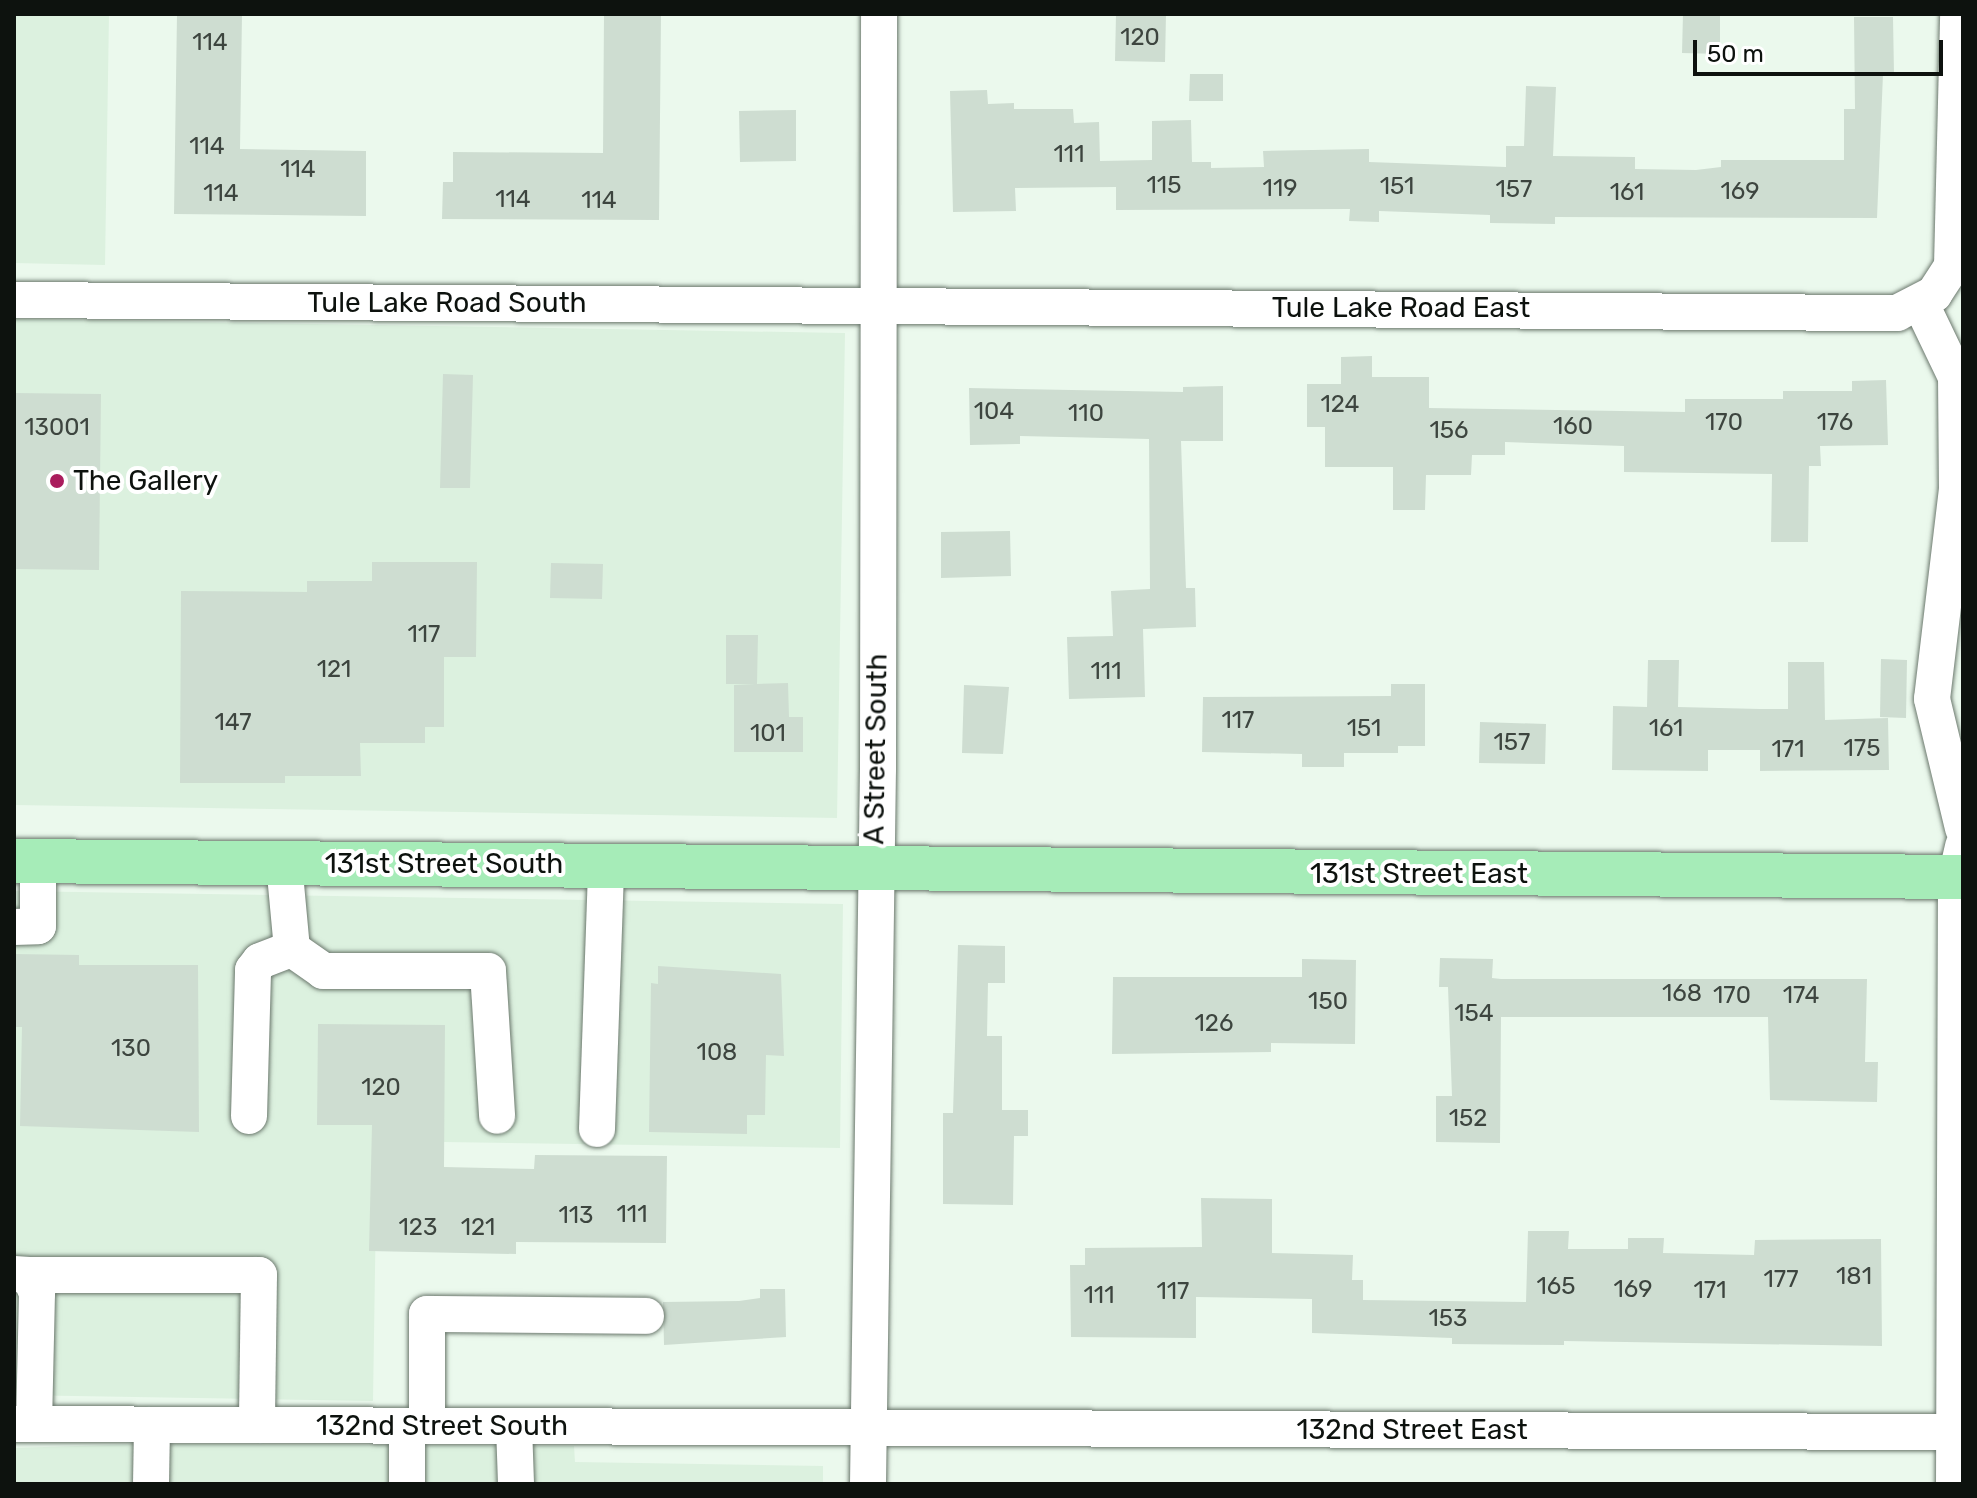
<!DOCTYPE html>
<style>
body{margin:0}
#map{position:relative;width:1977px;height:1498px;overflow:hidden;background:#ebf9ed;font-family:Rubik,sans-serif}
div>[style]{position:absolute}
.built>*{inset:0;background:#dcf1df}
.building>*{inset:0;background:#ceddd1}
.roads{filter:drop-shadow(0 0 2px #6b786d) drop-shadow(0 0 2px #6b786d)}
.minor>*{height:36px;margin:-18px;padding:0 18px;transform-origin:18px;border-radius:18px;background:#fff}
.major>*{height:44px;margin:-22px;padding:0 22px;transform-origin:22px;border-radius:22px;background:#a6ecb8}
.dots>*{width:22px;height:22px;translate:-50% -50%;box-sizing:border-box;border:4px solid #fff;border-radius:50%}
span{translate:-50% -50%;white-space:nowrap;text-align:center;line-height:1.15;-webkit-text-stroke:8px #fff;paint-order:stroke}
.number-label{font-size:24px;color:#3d453f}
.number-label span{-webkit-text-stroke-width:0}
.street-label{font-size:28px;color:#0d120e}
.poi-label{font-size:28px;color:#0d120e}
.left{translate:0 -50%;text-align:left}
.frame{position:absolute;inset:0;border:16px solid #0d120e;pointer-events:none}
.scale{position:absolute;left:1693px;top:40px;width:250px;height:36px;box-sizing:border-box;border:4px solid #0d120e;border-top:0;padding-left:10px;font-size:24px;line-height:28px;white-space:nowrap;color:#0d120e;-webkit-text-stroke:6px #fff;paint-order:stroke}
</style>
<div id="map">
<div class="built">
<div style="clip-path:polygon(14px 14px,109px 14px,105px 265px,14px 263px)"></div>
<div style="clip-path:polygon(14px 319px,845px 333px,837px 818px,14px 805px)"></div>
<div style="clip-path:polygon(14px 891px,843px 904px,840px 1148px,377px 1141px,373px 1401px,14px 1395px)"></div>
<div style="clip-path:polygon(139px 1444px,574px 1446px,575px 1462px,823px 1466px,823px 1484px,14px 1484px,14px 1448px)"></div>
</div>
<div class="building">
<div style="clip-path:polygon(177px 14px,242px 14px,240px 149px,366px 151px,366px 216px,174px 214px)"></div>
<div style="clip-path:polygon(604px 14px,661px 14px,659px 220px,442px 219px,443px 182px,453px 182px,453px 152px,603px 153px)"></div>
<div style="clip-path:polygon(1116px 14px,1166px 14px,1165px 62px,1115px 61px)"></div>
<div style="clip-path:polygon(1683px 14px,1720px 14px,1720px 54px,1682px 53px)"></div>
<div style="clip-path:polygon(1854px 17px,1893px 17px,1894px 74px,1883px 74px,1877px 218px,1555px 217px,1555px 224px,1490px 223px,1490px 215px,1379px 211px,1379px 222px,1349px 221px,1350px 209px,1116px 210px,1116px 187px,1015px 188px,1016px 211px,953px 212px,950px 91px,987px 90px,988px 104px,1014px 103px,1014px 109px,1073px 109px,1074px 123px,1099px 122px,1100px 161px,1152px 160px,1152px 121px,1191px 120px,1192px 162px,1211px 162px,1211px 168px,1264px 167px,1263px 151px,1369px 149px,1369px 162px,1506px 167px,1506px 146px,1524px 146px,1526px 86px,1556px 87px,1553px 156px,1635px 157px,1635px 169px,1696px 170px,1721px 167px,1721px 160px,1844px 160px,1844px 109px,1855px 109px)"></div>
<div style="clip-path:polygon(1190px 74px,1223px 74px,1223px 101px,1189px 101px)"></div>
<div style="clip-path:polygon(796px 110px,796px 161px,740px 162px,739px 111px)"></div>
<div style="clip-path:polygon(1372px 356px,1372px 377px,1429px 377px,1429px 408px,1685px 412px,1685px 399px,1783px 399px,1783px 391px,1852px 391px,1852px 381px,1886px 380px,1888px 445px,1820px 446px,1821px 466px,1809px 466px,1808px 542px,1771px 542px,1772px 474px,1624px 472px,1624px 446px,1505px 442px,1505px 455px,1472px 455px,1471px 475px,1426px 475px,1425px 510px,1393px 510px,1393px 467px,1325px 467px,1325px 427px,1307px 427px,1307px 384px,1341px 384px,1341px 357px)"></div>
<div style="clip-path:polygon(443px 374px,473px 375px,470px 488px,440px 488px)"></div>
<div style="clip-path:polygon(1223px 386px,1223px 441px,1181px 441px,1186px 588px,1195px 588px,1196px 627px,1143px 629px,1145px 697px,1069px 699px,1067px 637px,1113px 636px,1111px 591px,1150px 589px,1149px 439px,1020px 436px,1020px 444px,970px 445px,969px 388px,1183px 392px,1183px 387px)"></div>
<div style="clip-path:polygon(14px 393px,101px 394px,99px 570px,14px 569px)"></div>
<div style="clip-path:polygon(1010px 531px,1011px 576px,941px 578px,941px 532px)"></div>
<div style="clip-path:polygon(372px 562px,477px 562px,476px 657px,444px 657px,444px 727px,425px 727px,425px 743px,360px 743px,361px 776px,285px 776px,285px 783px,180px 783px,181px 591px,307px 592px,307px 581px,372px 581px)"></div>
<div style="clip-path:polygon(551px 563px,603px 564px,602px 599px,550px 598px)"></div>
<div style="clip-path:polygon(726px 635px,758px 635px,757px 684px,788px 683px,789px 717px,803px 717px,803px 752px,734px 752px,734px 685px,755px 684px,726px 684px)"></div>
<div style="clip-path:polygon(1881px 659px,1907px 660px,1906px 718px,1880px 717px)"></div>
<div style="clip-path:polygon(1648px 660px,1679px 660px,1678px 707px,1760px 709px,1788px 709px,1788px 662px,1824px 662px,1825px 720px,1888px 718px,1889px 770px,1760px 771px,1760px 750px,1708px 750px,1708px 771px,1612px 770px,1613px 706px,1647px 707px)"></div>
<div style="clip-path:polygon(1391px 684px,1425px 684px,1425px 746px,1398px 746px,1398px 753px,1344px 753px,1344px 767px,1302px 767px,1302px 754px,1202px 752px,1203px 697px,1391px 696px)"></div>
<div style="clip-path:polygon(964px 685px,1009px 687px,1003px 754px,962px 753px)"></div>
<div style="clip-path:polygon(1480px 722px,1546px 724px,1545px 764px,1479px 763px)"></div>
<div style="clip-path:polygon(958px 945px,1005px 946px,1005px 983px,988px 983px,987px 1036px,1002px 1036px,1002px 1110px,1028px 1110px,1028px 1136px,1014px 1136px,1013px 1205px,943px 1204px,943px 1113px,953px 1113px)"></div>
<div style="clip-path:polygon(14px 954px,79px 955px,79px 965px,198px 965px,199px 1132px,20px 1126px,22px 1027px,14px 1027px)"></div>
<div style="clip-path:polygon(1440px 958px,1493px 959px,1492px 978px,1501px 979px,1867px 979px,1865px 1062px,1878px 1062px,1877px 1102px,1770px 1100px,1768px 1017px,1501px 1017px,1500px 1143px,1436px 1142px,1436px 1096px,1452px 1096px,1448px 987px,1439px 987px)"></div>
<div style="clip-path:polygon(1302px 959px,1356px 960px,1355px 1044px,1271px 1043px,1271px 1052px,1112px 1054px,1113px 977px,1302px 977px)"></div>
<div style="clip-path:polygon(658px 966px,781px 974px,784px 1056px,766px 1055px,765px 1115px,747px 1115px,747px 1134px,649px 1132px,651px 983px,658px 984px)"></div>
<div style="clip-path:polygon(318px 1024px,445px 1025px,444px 1167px,534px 1169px,535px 1155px,667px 1156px,666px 1243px,516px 1242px,516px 1254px,369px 1251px,372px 1125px,317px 1125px)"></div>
<div style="clip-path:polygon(1201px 1198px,1272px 1199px,1272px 1253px,1353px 1255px,1352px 1280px,1363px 1280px,1363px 1300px,1526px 1302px,1528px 1231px,1569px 1231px,1568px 1249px,1628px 1249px,1628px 1238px,1664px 1238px,1663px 1253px,1754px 1255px,1755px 1240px,1881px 1239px,1882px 1346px,1564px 1341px,1564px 1345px,1452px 1344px,1452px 1338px,1312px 1333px,1312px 1299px,1196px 1297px,1196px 1338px,1071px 1337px,1070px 1265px,1085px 1265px,1085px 1248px,1202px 1247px)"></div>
<div style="clip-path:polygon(760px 1289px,785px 1289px,786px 1337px,664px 1345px,663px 1302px,739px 1301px,760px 1298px)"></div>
</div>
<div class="roads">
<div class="minor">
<div style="left:14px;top:300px;width:1883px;rotate:0.4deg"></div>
<div style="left:1897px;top:313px;width:42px;rotate:-27.2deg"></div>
<div style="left:1934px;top:294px;width:33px;rotate:-57deg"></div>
<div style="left:1952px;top:266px;width:252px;rotate:-88.6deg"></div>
<div style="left:1921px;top:304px;width:81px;rotate:64.4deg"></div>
<div style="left:1956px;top:377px;width:112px;rotate:89.5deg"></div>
<div style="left:1957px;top:489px;width:211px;rotate:96.8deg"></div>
<div style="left:1932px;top:699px;width:133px;rotate:76.5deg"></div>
<div style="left:284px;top:863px;width:86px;rotate:84.7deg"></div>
<div style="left:292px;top:949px;width:38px;rotate:35deg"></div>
<div style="left:323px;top:971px;width:165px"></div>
<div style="left:488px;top:971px;width:145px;rotate:86.4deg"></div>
<div style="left:14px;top:927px;width:24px;rotate:-2deg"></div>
<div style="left:38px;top:926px;width:65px;rotate:-90deg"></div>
<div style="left:249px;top:1116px;width:146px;rotate:-88.4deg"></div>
<div style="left:253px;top:970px;width:11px;rotate:-52deg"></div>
<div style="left:260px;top:961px;width:34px;rotate:-21deg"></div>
<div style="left:597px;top:1129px;width:263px;rotate:-88deg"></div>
<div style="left:14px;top:1274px;width:15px;rotate:4deg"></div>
<div style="left:29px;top:1275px;width:20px;rotate:66deg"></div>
<div style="left:37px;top:1293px;width:131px;rotate:91.3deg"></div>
<div style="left:29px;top:1275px;width:230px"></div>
<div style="left:259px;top:1275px;width:150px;rotate:90.8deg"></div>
<div style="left:14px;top:1424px;width:1940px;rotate:0.24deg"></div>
<div style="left:427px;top:1426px;width:112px;rotate:-90deg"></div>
<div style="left:427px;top:1314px;width:219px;rotate:0.5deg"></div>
<div style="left:514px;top:1426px;width:58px;rotate:88deg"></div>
<div style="left:151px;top:1484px;width:59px;rotate:-89deg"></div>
<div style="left:407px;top:1484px;width:58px;rotate:-90deg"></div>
<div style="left:868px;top:1484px;width:715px;rotate:-89.2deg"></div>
<div style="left:878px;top:769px;width:755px;rotate:-89.92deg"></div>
<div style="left:1954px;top:1484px;width:607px;rotate:-89.81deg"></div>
<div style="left:1956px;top:877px;width:32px;rotate:-77deg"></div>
</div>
<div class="major">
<div style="left:14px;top:861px;width:1949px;rotate:0.47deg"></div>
</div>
</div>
<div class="dots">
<div style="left:57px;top:481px;background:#aa1d5d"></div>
</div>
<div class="number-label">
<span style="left:1140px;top:38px">120</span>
<span style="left:210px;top:43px">114</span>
<span style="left:207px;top:147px">114</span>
<span style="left:1069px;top:155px">111</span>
<span style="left:298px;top:170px">114</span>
<span style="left:1164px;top:186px">115</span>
<span style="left:1397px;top:187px">151</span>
<span style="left:1280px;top:189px">119</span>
<span style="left:1514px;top:190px">157</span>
<span style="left:1740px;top:192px">169</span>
<span style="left:1627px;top:193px">161</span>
<span style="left:221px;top:194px">114</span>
<span style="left:513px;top:200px">114</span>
<span style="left:599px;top:201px">114</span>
<span style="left:1340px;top:405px">124</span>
<span style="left:994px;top:412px">104</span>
<span style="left:1086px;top:414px">110</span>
<span style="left:1724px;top:423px">170</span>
<span style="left:1835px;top:423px">176</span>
<span style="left:1573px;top:427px">160</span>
<span style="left:57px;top:428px">13001</span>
<span style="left:1449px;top:431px">156</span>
<span style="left:424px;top:635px">117</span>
<span style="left:334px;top:670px">121</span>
<span style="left:1106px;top:672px">111</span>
<span style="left:1238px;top:721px">117</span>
<span style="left:233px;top:723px">147</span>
<span style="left:1364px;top:729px">151</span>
<span style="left:1666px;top:729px">161</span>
<span style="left:768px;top:734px">101</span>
<span style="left:1512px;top:743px">157</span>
<span style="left:1862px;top:749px">175</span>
<span style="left:1788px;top:750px">171</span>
<span style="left:1682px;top:994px">168</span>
<span style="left:1732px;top:996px">170</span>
<span style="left:1801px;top:996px">174</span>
<span style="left:1328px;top:1002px">150</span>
<span style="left:1474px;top:1014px">154</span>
<span style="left:1214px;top:1024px">126</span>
<span style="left:131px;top:1049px">130</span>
<span style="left:717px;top:1053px">108</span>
<span style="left:381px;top:1088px">120</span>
<span style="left:1468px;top:1119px">152</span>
<span style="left:632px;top:1215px">111</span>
<span style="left:576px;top:1216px">113</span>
<span style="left:418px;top:1228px">123</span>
<span style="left:478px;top:1228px">121</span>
<span style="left:1854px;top:1277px">181</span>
<span style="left:1781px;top:1280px">177</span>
<span style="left:1556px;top:1287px">165</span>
<span style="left:1633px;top:1290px">169</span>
<span style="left:1710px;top:1291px">171</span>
<span style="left:1173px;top:1292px">117</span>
<span style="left:1099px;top:1296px">111</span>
<span style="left:1448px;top:1319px">153</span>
</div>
<div class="street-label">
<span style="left:447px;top:303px">Tule Lake Road South</span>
<span style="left:1401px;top:308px">Tule Lake Road East</span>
<span style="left:876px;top:749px;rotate:-89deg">A Street South</span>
<span style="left:444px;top:864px">131st Street South</span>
<span style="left:1419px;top:874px">131st Street East</span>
<span style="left:442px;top:1426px">132nd Street South</span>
<span style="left:1412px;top:1430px">132nd Street East</span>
</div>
<div class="poi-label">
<span class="left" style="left:73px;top:481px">The Gallery</span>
</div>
<div class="frame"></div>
<div class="scale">50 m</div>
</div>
